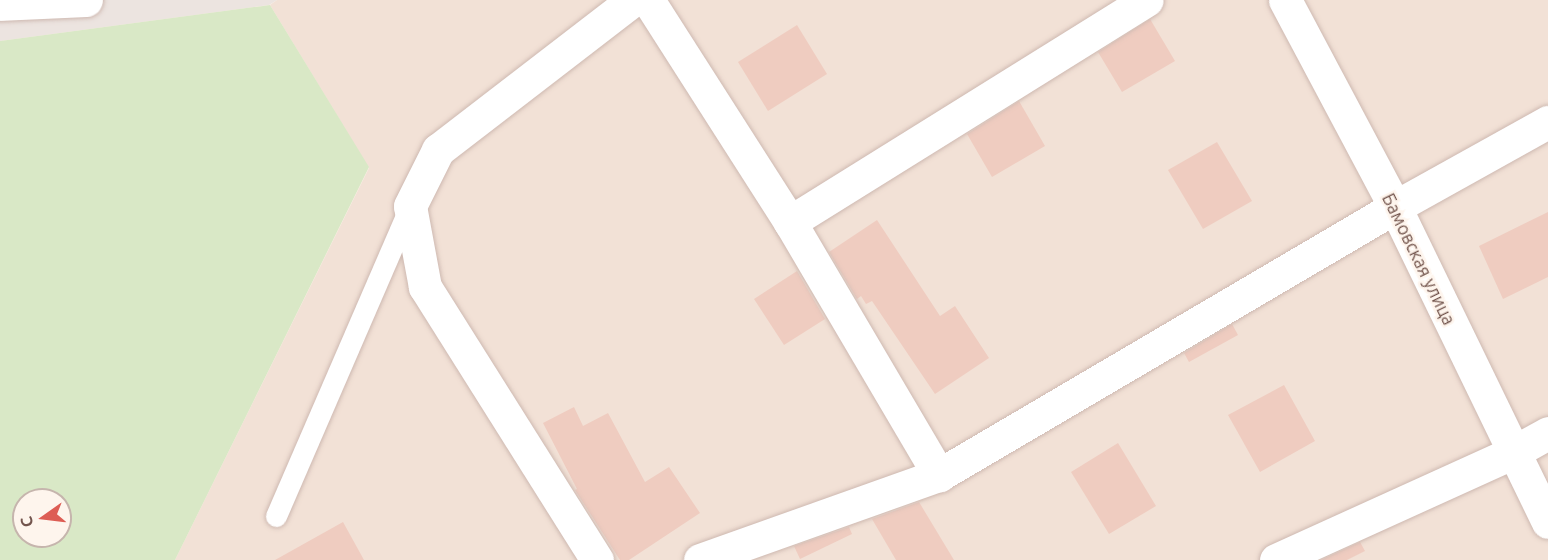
<!DOCTYPE html>
<meta charset="utf-8">
<style>
body{margin:0}
#map{position:relative;width:1548px;height:560px;overflow:hidden;background:#fbf0e7;font-family:Ubuntu,sans-serif}
div>[style]{position:absolute}
.residential>*{inset:0;background:#f2e1d6}
.industrial>*{inset:0;background:#ece4e0}
.green>*{inset:0;background:#d9e8c6}
.building>*{inset:0;background:#efccc0}
.roads{filter:drop-shadow(0 0 2px #ceb9b1) drop-shadow(0 0 2px #ceb9b1)}
.service>*{height:21px;margin:-10.5px;padding:0 10.5px;transform-origin:10.5px;border-radius:10.5px;background:#fff}
.minor>*{height:33px;margin:-16.5px;padding:0 16.5px;transform-origin:16.5px;border-radius:16.5px;background:#fff}
.tertiary>*{height:33px;margin:-16.5px;padding:0 16.5px;transform-origin:16.5px;border-radius:16.5px;background:#fff}
span{translate:-50% -50%;white-space:nowrap;text-align:center;line-height:1.15;-webkit-text-stroke:5px #fef5ed;paint-order:stroke}
.street-label{font-size:18px;color:#73554d}
.north{position:absolute;left:12px;top:488px;width:60px;height:60px;box-sizing:border-box;background:#fef5ed;border:2px solid #c6b5ad;border-radius:50%;rotate:256deg;font-size:16px;font-weight:700;line-height:24px;text-align:center;color:#73554d}
.north::after{content:'';display:block;margin:auto;width:21px;height:27px;background:#dd5d54;clip-path:polygon(50% 0,100% 100%,50% 72%,0 100%)}
</style>
<div id="map">
<div class="residential">
<div style="clip-path:polygon(277px 0,1548px 0,1548px 560px,175px 560px,369px 168px,270px 5px)"></div>
</div>
<div class="industrial">
<div style="clip-path:polygon(0 0,277px 0,269px 5px,0 41px)"></div>
</div>
<div class="green">
<div style="clip-path:polygon(evenodd,270px 5px,369px 167px,175px 560px,0 560px,0 41px,270px 5px,24px 500px,60px 500px,60px 536px,24px 536px,24px 500px)"></div>
</div>
<div class="building">
<div style="clip-path:polygon(1150px 19px,1175px 61px,1122px 92px,1098px 52px)"></div>
<div style="clip-path:polygon(797px 25px,827px 74px,768px 111px,738px 62px)"></div>
<div style="clip-path:polygon(1019px 101px,1045px 146px,992px 177px,967px 134px)"></div>
<div style="clip-path:polygon(1217px 142px,1252px 201px,1203px 229px,1168px 170px)"></div>
<div style="clip-path:polygon(1548px 212px,1548px 277px,1503px 299px,1479px 246px)"></div>
<div style="clip-path:polygon(877px 220px,940px 316px,955px 306px,989px 358px,935px 394px,872px 301px,866px 304px,861px 296px,857px 299px,829px 252px)"></div>
<div style="clip-path:polygon(797px 271px,825px 319px,784px 345px,754px 299px)"></div>
<div style="clip-path:polygon(1232px 324px,1238px 335px,1189px 362px,1184px 353px)"></div>
<div style="clip-path:polygon(1284px 385px,1315px 441px,1260px 472px,1228px 415px)"></div>
<div style="clip-path:polygon(574px 407px,583px 426px,608px 413px,645px 482px,669px 467px,700px 513px,629px 560px,620px 560px,575px 490px,577px 489px,543px 423px)"></div>
<div style="clip-path:polygon(1118px 443px,1156px 506px,1109px 534px,1071px 472px)"></div>
<div style="clip-path:polygon(919px 502px,954px 560px,896px 560px,872px 519px)"></div>
<div style="clip-path:polygon(343px 522px,364px 560px,275px 560px)"></div>
<div style="clip-path:polygon(849px 527px,852px 534px,800px 559px,794px 546px)"></div>
<div style="clip-path:polygon(1360px 542px,1365px 551px,1347px 560px,1321px 560px)"></div>
</div>
<div class="roads">
<div class="service">
<div style="left:276px;top:516px;width:335px;rotate:-66.6deg"></div>
</div>
<div class="minor">
<div style="left:648px;top:0;width:264px;rotate:57.4deg"></div>
<div style="left:790px;top:222px;width:294px;rotate:59.5deg"></div>
<div style="left:0;top:4px;width:86px;rotate:-2.7deg"></div>
<div style="left:790px;top:222px;width:420px;rotate:-31.9deg"></div>
<div style="left:597px;top:560px;width:323px;rotate:-122.2deg"></div>
<div style="left:425px;top:287px;width:82px;rotate:-100.5deg"></div>
<div style="left:410px;top:206px;width:63px;rotate:-63.4deg"></div>
<div style="left:438px;top:150px;width:246px;rotate:-37.6deg"></div>
<div style="left:700px;top:560px;width:254px;rotate:-19.6deg"></div>
<div style="left:939px;top:475px;width:529px;rotate:-30.44deg"></div>
<div style="left:1395px;top:207px;width:175px;rotate:-29.1deg"></div>
<div style="left:1276px;top:560px;width:259px;rotate:-24.4deg"></div>
<div style="left:1512px;top:453px;width:41px;rotate:-29.1deg"></div>
</div>
<div class="tertiary">
<div style="left:1285px;top:0;width:234px;rotate:62deg"></div>
<div style="left:1395px;top:207px;width:350px;rotate:64.1deg"></div>
</div>
</div>
<div class="street-label">
<span style="left:1419px;top:259px;rotate:64deg">Бамовская улица</span>
</div>
<div class="north">С</div>
</div>
